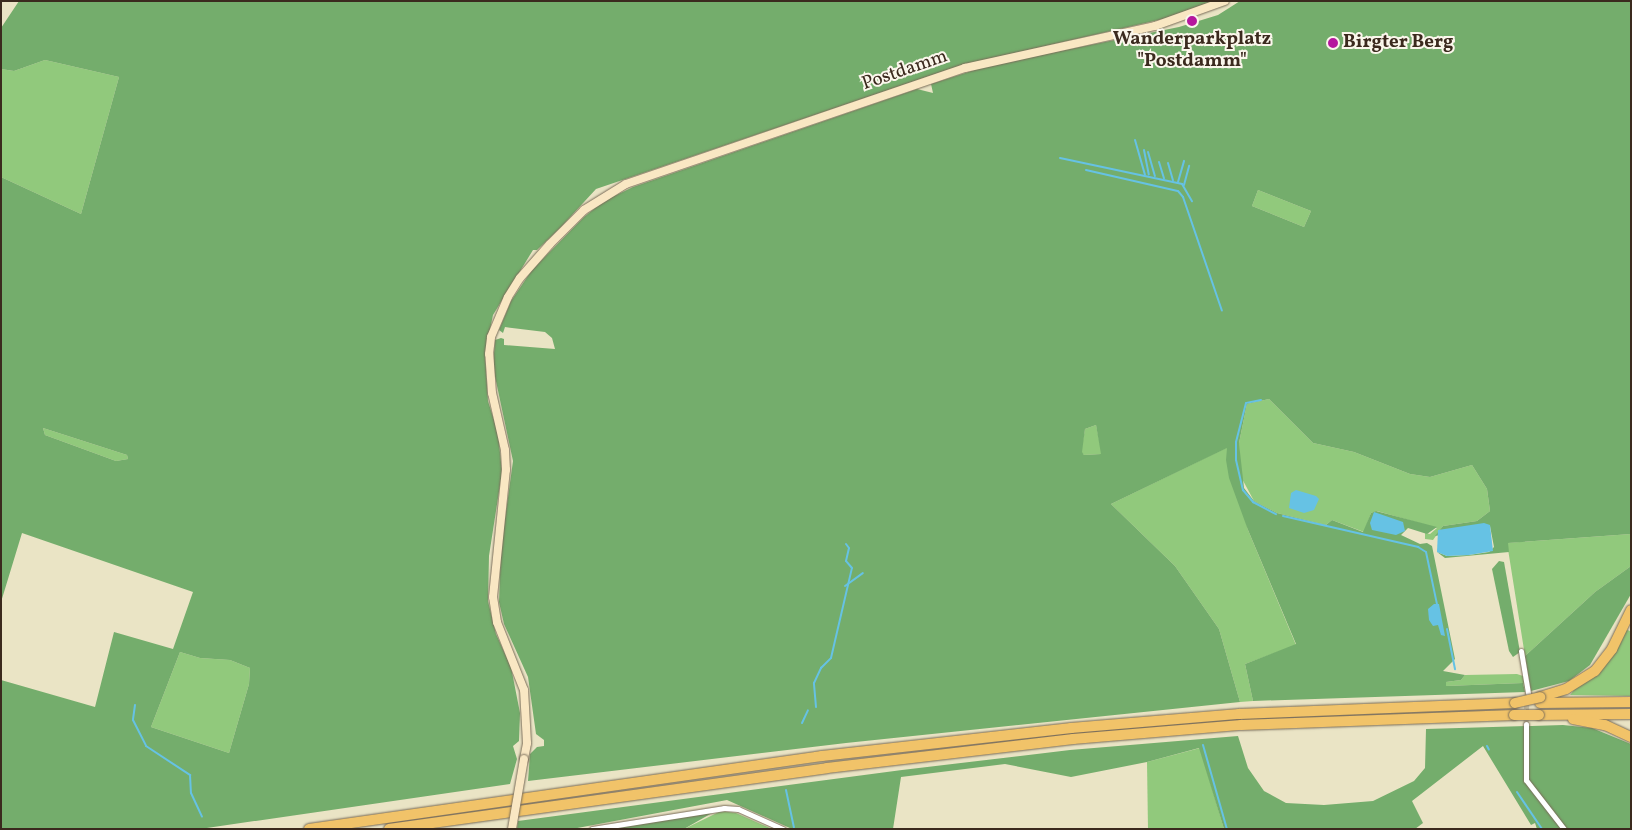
<!DOCTYPE html>
<style>
body{margin:0}
#map{position:relative;width:1632px;height:830px;overflow:hidden;background:#eae4c5;font-family:Vollkorn,serif}
div>[style]{position:absolute}
.green>*{inset:0;background:#91c97c}
.forest>*{inset:0;background:#74ad6c}
.water>*{inset:0;background:#66c2e4}
.stream>*{height:2px;margin:-1px;padding:0 1px;transform-origin:1px;border-radius:1px;background:#66c2e4}
.street-tunnel>*{height:5px;margin-top:-2.5px;transform-origin:0;background:repeating-linear-gradient(90deg,#c7bfa4 0 5px,transparent 0 7.5px)}
.roads{filter:drop-shadow(0 0 1px #786b58) drop-shadow(0 0 1px #786b58)}
.street>*{height:5px;margin:-2.5px;padding:0 2.5px;transform-origin:2.5px;border-radius:2.5px;background:#fff}
.secondary>*{height:8px;margin:-4px;padding:0 4px;transform-origin:4px;border-radius:4px;background:#f9e7c3}
.highway>*{height:10px;margin:-5px;padding:0 5px;transform-origin:5px;border-radius:5px;background:#f1c369}
.bridges{filter:drop-shadow(0 0 1px #786b58) drop-shadow(0 0 1px #786b58)}
.secondary-bridge>*{height:8px;margin:-4px;padding:0 4px;transform-origin:4px;border-radius:4px;background:#f9e7c3}
.highway-bridge>*{height:10px;margin:-5px;padding:0 5px;transform-origin:5px;border-radius:5px;background:#f1c369}
.dots>*{width:14px;height:14px;translate:-50% -50%;box-sizing:border-box;border:2px solid #fbf7ec;border-radius:50%}
span{translate:-50% -50%;white-space:nowrap;text-align:center;line-height:1.15;-webkit-text-stroke:4px #fbf7ec;paint-order:stroke}
.poi-label{font-size:19px;color:#3b2a1e;font-weight:700}
.left{translate:0 -50%;text-align:left}
.street-label{font-size:19px;color:#3b2a1e}
.frame{position:absolute;inset:0;border:2px solid #3b2a1e;pointer-events:none}
</style>
<div id="map">
<div class="green">
<div style="clip-path:polygon(45px 60px,119px 77px,81px 214px,1px 177px,1px 69px,14px 71px)"></div>
<div style="clip-path:polygon(1258px 190px,1311px 211px,1304px 227px,1252px 206px)"></div>
<div style="clip-path:polygon(1269px 399px,1313px 443px,1354px 452px,1410px 474px,1430px 477px,1472px 465px,1487px 489px,1490px 511px,1477px 521px,1443px 526px,1433px 540px,1425px 539px,1425px 533px,1430px 534px,1437px 528px,1377px 511px,1371px 513px,1364px 532px,1332px 520px,1326px 525px,1277px 513px,1254px 501px,1240px 475px,1239px 443px,1247px 404px)"></div>
<div style="clip-path:polygon(1096px 425px,1102px 454px,1084px 455px,1081px 452px,1085px 429px)"></div>
<div style="clip-path:polygon(43px 428px,127px 455px,128px 459px,116px 461px,45px 435px)"></div>
<div style="clip-path:polygon(1228px 447px,1248px 530px,1296px 645px,1245px 664px,1253px 701px,1240px 702px,1219px 629px,1175px 566px,1111px 504px)"></div>
<div style="clip-path:polygon(1631px 534px,1631px 566px,1595px 592px,1525px 656px,1507px 543px)"></div>
<div style="clip-path:polygon(1625px 629px,1630px 631px,1631px 696px,1570px 695px)"></div>
<div style="clip-path:polygon(180px 652px,200px 658px,230px 660px,250px 668px,249px 684px,229px 753px,151px 727px)"></div>
<div style="clip-path:polygon(1517px 674px,1523px 676px,1526px 692px,1523px 683px,1446px 686px,1446px 682px,1461px 680px,1465px 675px)"></div>
<div style="clip-path:polygon(1200px 748px,1224px 829px,1148px 829px,1147px 762px)"></div>
<div style="clip-path:polygon(721px 811px,736px 813px,772px 829px,684px 829px)"></div>
</div>
<div class="forest">
<div style="clip-path:polygon(evenodd,19px 1px,1214px 1px,1163px 19px,962px 65px,596px 189px,561px 227px,537px 250px,533px 250px,493px 315px,485px 354px,488px 401px,498px 433px,502px 472px,489px 556px,488px 601px,496px 634px,511px 667px,520px 713px,519px 741px,513px 746px,517px 759px,510px 784px,200px 829px,1px 829px,1px 680px,95px 707px,114px 632px,173px 649px,193px 592px,22px 533px,1px 602px,1px 177px,81px 214px,119px 77px,45px 60px,14px 71px,1px 69px,1px 28px,19px 1px,43px 428px,127px 455px,128px 459px,116px 461px,45px 435px,43px 428px,19px 1px,180px 652px,200px 658px,230px 660px,250px 668px,249px 684px,229px 753px,151px 727px,180px 652px)"></div>
<div style="clip-path:polygon(evenodd,1240px 1px,1631px 1px,1631px 534px,1508px 543px,1509px 552px,1445px 558px,1437px 552px,1447px 556px,1469px 555px,1489px 552px,1494px 547px,1490px 526px,1435px 536px,1443px 526px,1477px 521px,1490px 511px,1487px 489px,1472px 465px,1430px 477px,1410px 474px,1354px 452px,1313px 443px,1269px 399px,1247px 404px,1239px 443px,1244px 488px,1254px 501px,1277px 513px,1326px 525px,1332px 520px,1363px 532px,1371px 513px,1376px 511px,1437px 527px,1427px 534px,1408px 528px,1401px 535px,1420px 544px,1427px 543px,1432px 546px,1455px 659px,1443px 671px,1465px 675px,1461px 680px,1446px 682px,1446px 686px,1523px 683px,1525px 692px,1253px 701px,1245px 664px,1296px 644px,1248px 530px,1229px 478px,1226px 460px,1227px 448px,1111px 504px,1175px 566px,1219px 629px,1240px 702px,846px 743px,528px 781px,530px 754px,537px 747px,544px 746px,544px 740px,536px 734px,528px 677px,504px 624px,499px 602px,501px 548px,513px 461px,493px 367px,495px 340px,501px 338px,504px 339px,504px 345px,555px 349px,552px 338px,545px 332px,505px 327px,503px 333px,499px 330px,511px 301px,532px 270px,584px 217px,604px 201px,633px 187px,917px 89px,933px 93px,931px 84px,987px 66px,1179px 27px,1218px 15px,1240px 1px,1258px 190px,1311px 211px,1304px 227px,1252px 206px,1258px 190px,1240px 1px,1096px 425px,1101px 454px,1084px 455px,1082px 452px,1085px 429px,1096px 425px)"></div>
<div style="clip-path:polygon(1499px 561px,1504px 562px,1520px 652px,1513px 657px,1509px 651px,1492px 569px)"></div>
<div style="clip-path:polygon(1631px 566px,1631px 594px,1590px 665px,1569px 681px,1531px 691px,1525px 656px,1595px 592px)"></div>
<div style="clip-path:polygon(1563px 725px,1592px 728px,1631px 744px,1631px 829px,1537px 829px,1535px 823px,1531px 825px,1483px 746px,1412px 801px,1423px 823px,1415px 829px,1224px 829px,1199px 748px,1147px 762px,1071px 777px,1005px 764px,901px 777px,893px 829px,792px 829px,727px 800px,572px 829px,517px 829px,518px 821px,902px 770px,1070px 750px,1238px 736px,1248px 768px,1264px 791px,1286px 803px,1324px 805px,1373px 801px,1414px 781px,1425px 768px,1426px 729px)"></div>
<div style="clip-path:polygon(712px 813px,684px 829px,608px 829px,644px 822px)"></div>
</div>
<div class="water">
<div style="clip-path:polygon(1296px 490px,1316px 496px,1319px 499px,1314px 510px,1304px 513px,1289px 508px,1291px 493px)"></div>
<div style="clip-path:polygon(1374px 512px,1403px 522px,1405px 531px,1396px 535px,1372px 530px,1370px 523px)"></div>
<div style="clip-path:polygon(1484px 523px,1490px 525px,1493px 551px,1469px 555px,1447px 556px,1437px 552px,1438px 530px)"></div>
<div style="clip-path:polygon(1434px 604px,1439px 604px,1445px 636px,1441px 635px,1438px 625px,1433px 626px,1429px 620px,1428px 609px)"></div>
</div>
<div class="stream">
<div style="left:1135px;top:140px;width:36px;rotate:74deg"></div>
<div style="left:1144px;top:150px;width:25px;rotate:79deg"></div>
<div style="left:1148px;top:152px;width:25px;rotate:74deg"></div>
<div style="left:1060px;top:158px;width:125px;rotate:12deg"></div>
<div style="left:1182px;top:184px;width:20px;rotate:60deg"></div>
<div style="left:1159px;top:162px;width:17px;rotate:73deg"></div>
<div style="left:1168px;top:163px;width:18px;rotate:74deg"></div>
<div style="left:1086px;top:170px;width:94px;rotate:12.9deg"></div>
<div style="left:1178px;top:191px;width:8px;rotate:50deg"></div>
<div style="left:1183px;top:197px;width:120px;rotate:71.1deg"></div>
<div style="left:1178px;top:182px;width:22px;rotate:-74deg"></div>
<div style="left:1184px;top:185px;width:20px;rotate:-75deg"></div>
<div style="left:1261px;top:400px;width:15px;rotate:169deg"></div>
<div style="left:1246px;top:403px;width:40px;rotate:104.4deg"></div>
<div style="left:1236px;top:442px;width:18px;rotate:90deg"></div>
<div style="left:1236px;top:460px;width:31px;rotate:77deg"></div>
<div style="left:1243px;top:490px;width:16px;rotate:50deg"></div>
<div style="left:1253px;top:502px;width:26px;rotate:28deg"></div>
<div style="left:1283px;top:516px;width:139px;rotate:12.9deg"></div>
<div style="left:1418px;top:547px;width:9px;rotate:32deg"></div>
<div style="left:1426px;top:552px;width:53px;rotate:78.1deg"></div>
<div style="left:845px;top:586px;width:22px;rotate:-36deg"></div>
<div style="left:1447px;top:629px;width:41px;rotate:78.7deg"></div>
<div style="left:135px;top:705px;width:15px;rotate:98deg"></div>
<div style="left:133px;top:720px;width:29px;rotate:63deg"></div>
<div style="left:146px;top:746px;width:53px;rotate:33.4deg"></div>
<div style="left:190px;top:775px;width:18px;rotate:87deg"></div>
<div style="left:191px;top:793px;width:26px;rotate:65deg"></div>
<div style="left:816px;top:707px;width:24px;rotate:-95deg"></div>
<div style="left:814px;top:683px;width:17px;rotate:-65deg"></div>
<div style="left:821px;top:668px;width:14px;rotate:-45deg"></div>
<div style="left:831px;top:658px;width:92px;rotate:-76.9deg"></div>
<div style="left:852px;top:568px;width:9px;rotate:-131deg"></div>
<div style="left:846px;top:561px;width:13px;rotate:-77deg"></div>
<div style="left:849px;top:548px;width:5px;rotate:-127deg"></div>
<div style="left:802px;top:723px;width:14px;rotate:-65deg"></div>
<div style="left:1203px;top:745px;width:87px;rotate:74.1deg"></div>
<div style="left:1487px;top:746px;width:4px;rotate:63deg"></div>
<div style="left:786px;top:790px;width:38px;rotate:78deg"></div>
<div style="left:1517px;top:792px;width:45px;rotate:56deg"></div>
</div>
<div class="street-tunnel">
<div style="left:1526px;top:724px;width:25px;rotate:-88deg"></div>
</div>
<div class="roads">
<div class="street">
<div style="left:1521px;top:651px;width:43px;rotate:80.5deg"></div>
<div style="left:1526px;top:724px;width:56px;rotate:90deg"></div>
<div style="left:1526px;top:780px;width:62px;rotate:52.2deg"></div>
<div style="left:592px;top:829px;width:134px;rotate:-9deg"></div>
<div style="left:724px;top:808px;width:14px;rotate:4deg"></div>
<div style="left:738px;top:809px;width:49px;rotate:24deg"></div>
</div>
<div class="secondary">
<div style="left:524px;top:759px;width:16px;rotate:-79deg"></div>
<div style="left:527px;top:743px;width:53px;rotate:-93.2deg"></div>
<div style="left:524px;top:690px;width:73px;rotate:-111.7deg"></div>
<div style="left:497px;top:622px;width:25px;rotate:-99deg"></div>
<div style="left:493px;top:597px;width:128px;rotate:-84.2deg"></div>
<div style="left:506px;top:470px;width:20px;rotate:-93deg"></div>
<div style="left:505px;top:450px;width:58px;rotate:-102.8deg"></div>
<div style="left:492px;top:393px;width:39px;rotate:-94deg"></div>
<div style="left:489px;top:354px;width:17px;rotate:-83deg"></div>
<div style="left:491px;top:337px;width:43px;rotate:-67deg"></div>
<div style="left:508px;top:297px;width:22px;rotate:-58deg"></div>
<div style="left:520px;top:278px;width:45px;rotate:-48.6deg"></div>
<div style="left:550px;top:244px;width:48px;rotate:-45deg"></div>
<div style="left:584px;top:210px;width:49px;rotate:-31.8deg"></div>
<div style="left:626px;top:184px;width:358px;rotate:-18.9deg"></div>
<div style="left:965px;top:68px;width:195px;rotate:-12.5deg"></div>
<div style="left:1155px;top:26px;width:74px;rotate:-19.7deg"></div>
</div>
<div class="highway">
<div style="left:1540px;top:697px;width:27px;rotate:-17deg"></div>
<div style="left:1566px;top:689px;width:34px;rotate:-32deg"></div>
<div style="left:1595px;top:671px;width:28px;rotate:-52deg"></div>
<div style="left:1612px;top:649px;width:43px;rotate:-64deg"></div>
<div style="left:1540px;top:703px;width:91px;rotate:-0.6deg"></div>
<div style="left:1539px;top:715px;width:92px;rotate:-0.6deg"></div>
<div style="left:1573px;top:719px;width:33px;rotate:11deg"></div>
<div style="left:1605px;top:725px;width:29px;rotate:25deg"></div>
<div style="left:309px;top:829px;width:518px;rotate:-8.1deg"></div>
<div style="left:822px;top:756px;width:251px;rotate:-6.4deg"></div>
<div style="left:1071px;top:728px;width:169px;rotate:-4.8deg"></div>
<div style="left:1239px;top:714px;width:276px;rotate:-2.3deg"></div>
<div style="left:389px;top:829px;width:442px;rotate:-7.9deg"></div>
<div style="left:827px;top:768px;width:248px;rotate:-6.7deg"></div>
<div style="left:1073px;top:739px;width:169px;rotate:-4.8deg"></div>
<div style="left:1241px;top:725px;width:273px;rotate:-2.1deg"></div>
</div>
</div>
<div class="bridges">
<div class="secondary-bridge">
<div style="left:512px;top:829px;width:71px;rotate:-80.3deg"></div>
</div>
<div class="highway-bridge">
<div style="left:1515px;top:703px;width:26px;rotate:-13deg"></div>
<div style="left:1514px;top:715px;width:25px"></div>
</div>
</div>
<div class="dots">
<div style="left:1192px;top:21px;background:#b5179e"></div>
<div style="left:1333px;top:43px;background:#b5179e"></div>
</div>
<div class="poi-label">
<span style="left:1192px;top:51px">Wanderparkplatz<br>"Postdamm"</span>
<span class="left" style="left:1343px;top:43px">Birgter Berg</span>
</div>
<div class="street-label">
<span style="left:905px;top:71px;rotate:-19deg">Postdamm</span>
</div>
<div class="frame"></div>
</div>
